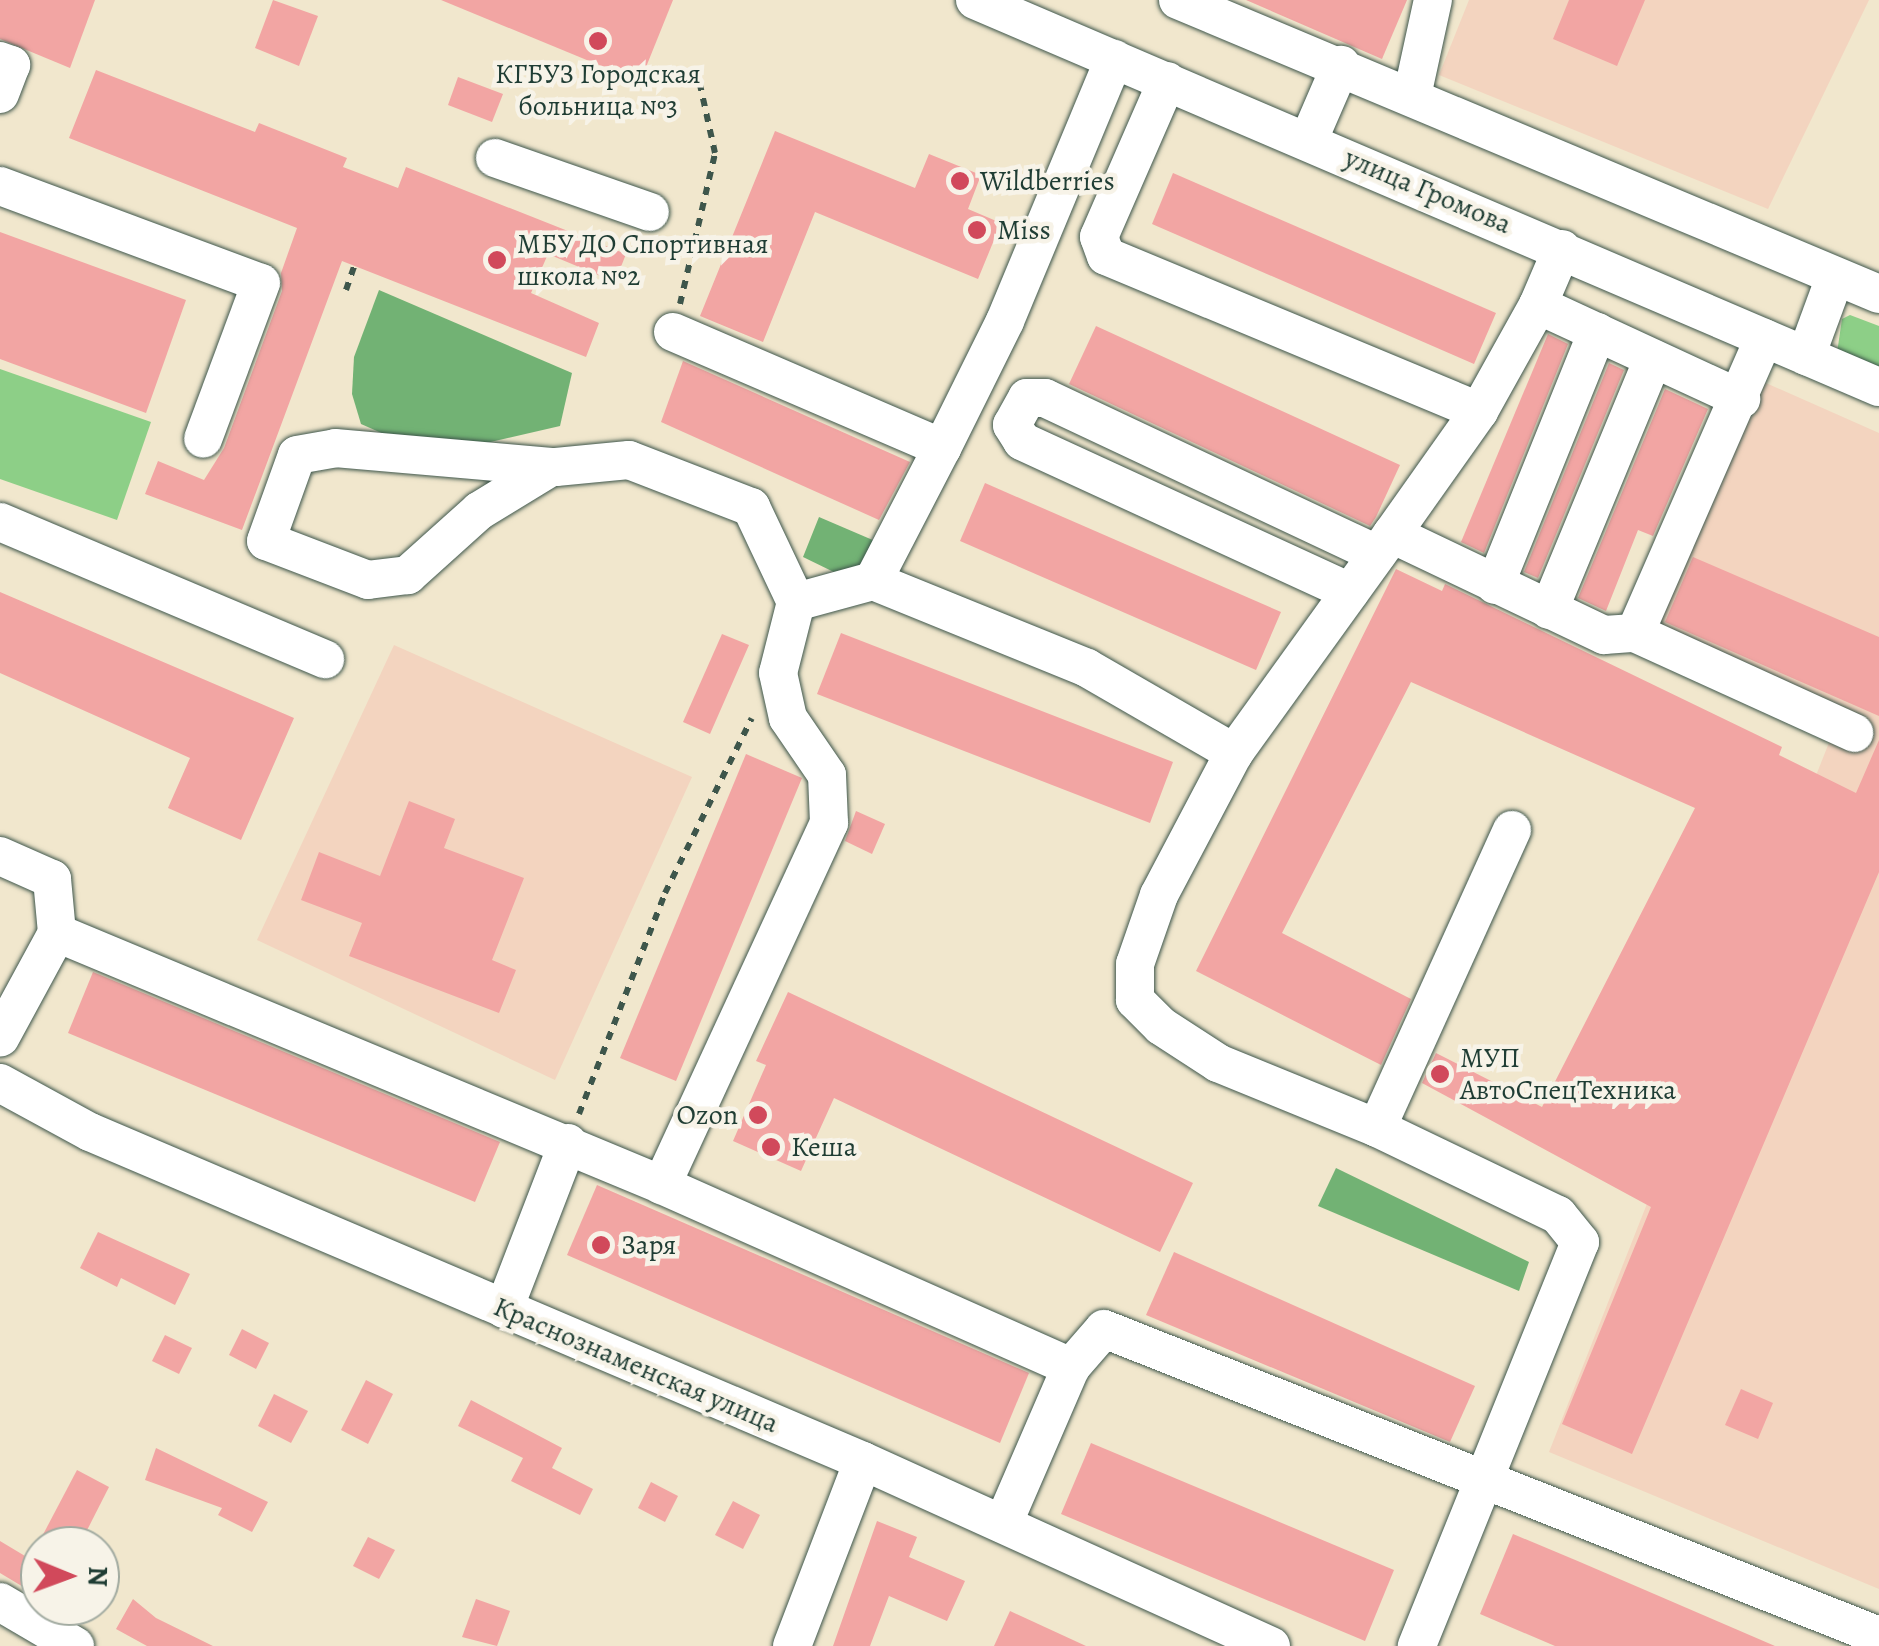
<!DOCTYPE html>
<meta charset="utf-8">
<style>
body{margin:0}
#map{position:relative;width:1879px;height:1646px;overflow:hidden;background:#f1e7cd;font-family:Alegreya,serif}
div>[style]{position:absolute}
.built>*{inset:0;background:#f3d4bf}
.green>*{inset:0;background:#8dcf87}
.forest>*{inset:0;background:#72b274}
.building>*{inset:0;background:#f2a5a3}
.path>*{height:6px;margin-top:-3px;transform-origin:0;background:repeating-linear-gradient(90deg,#3e564b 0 8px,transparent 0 16px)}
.roads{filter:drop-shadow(0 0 2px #3e564b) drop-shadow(0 0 2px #3e564b)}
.minor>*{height:38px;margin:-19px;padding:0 19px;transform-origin:19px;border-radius:19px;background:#fff}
.dots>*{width:28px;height:28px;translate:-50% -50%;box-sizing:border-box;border:5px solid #f7f3e8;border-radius:50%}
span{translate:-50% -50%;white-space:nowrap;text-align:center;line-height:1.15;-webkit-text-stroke:9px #f7f3e8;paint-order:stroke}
.poi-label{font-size:28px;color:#1f3d34}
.left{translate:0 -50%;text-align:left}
.right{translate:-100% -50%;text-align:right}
.street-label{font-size:28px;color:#1f3d34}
.north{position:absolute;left:20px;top:1526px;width:100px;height:100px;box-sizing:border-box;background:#f7f3e8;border:2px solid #a1aaa0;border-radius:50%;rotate:91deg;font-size:28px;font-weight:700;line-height:40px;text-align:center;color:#1f3d34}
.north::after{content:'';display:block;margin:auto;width:35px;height:45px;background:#d1495b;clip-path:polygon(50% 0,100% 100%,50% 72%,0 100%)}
</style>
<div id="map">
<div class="built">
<div style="clip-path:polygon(1469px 0,1869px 0,1768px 209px,1439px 75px)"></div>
<div style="clip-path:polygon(1741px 372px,1879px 433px,1879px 1589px,1549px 1452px,1832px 735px,1622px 636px)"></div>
<div style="clip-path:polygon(394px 645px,692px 777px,555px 1080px,257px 940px)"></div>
</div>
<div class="green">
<div style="clip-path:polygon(1850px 315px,1879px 326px,1879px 368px,1837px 353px,1842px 319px)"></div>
<div style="clip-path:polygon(0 369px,151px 422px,117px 520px,0 479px)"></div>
</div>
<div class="forest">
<div style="clip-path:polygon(379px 290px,572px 373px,560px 426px,486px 443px,386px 435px,361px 424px,352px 394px,354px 357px)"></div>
<div style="clip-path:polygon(819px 517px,875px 541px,861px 571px,842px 576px,803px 557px)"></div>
<div style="clip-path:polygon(1336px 1168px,1529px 1262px,1519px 1291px,1318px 1206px)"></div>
</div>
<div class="building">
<div style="clip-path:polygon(0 0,95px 0,70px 68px,0 39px)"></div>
<div style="clip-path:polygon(273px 0,318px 16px,299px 66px,255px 48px)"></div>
<div style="clip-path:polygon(441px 0,673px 0,640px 82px)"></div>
<div style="clip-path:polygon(1246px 0,1407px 0,1382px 59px)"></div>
<div style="clip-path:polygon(1569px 0,1645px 0,1617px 66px,1553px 39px)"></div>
<div style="clip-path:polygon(96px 70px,255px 132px,259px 123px,347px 158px,343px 167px,398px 188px,406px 167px,626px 254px,615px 282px,548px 254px,531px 293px,599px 323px,586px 357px,342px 261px,242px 530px,145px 494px,158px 461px,204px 480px,224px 448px,282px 291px,281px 273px,297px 228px,69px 138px)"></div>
<div style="clip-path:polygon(458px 77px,503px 94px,492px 122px,448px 105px)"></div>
<div style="clip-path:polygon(775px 131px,915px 188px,929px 154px,981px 175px,968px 209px,1001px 223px,978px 279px,815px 212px,763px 342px,700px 316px)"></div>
<div style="clip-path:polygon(1173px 173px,1496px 313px,1474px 364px,1152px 224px)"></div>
<div style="clip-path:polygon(0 232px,186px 300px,146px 413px,0 359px)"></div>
<div style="clip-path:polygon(1096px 326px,1400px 465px,1376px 517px,1370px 526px,1069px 384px)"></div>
<div style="clip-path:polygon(1548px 334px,1568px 344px,1484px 553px,1461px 542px)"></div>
<div style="clip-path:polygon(683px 361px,910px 462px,879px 520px,661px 422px)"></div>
<div style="clip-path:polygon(1609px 363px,1624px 370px,1538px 578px,1524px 572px)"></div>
<div style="clip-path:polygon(1665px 389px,1708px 409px,1653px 536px,1638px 530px,1606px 611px,1578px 598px)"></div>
<div style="clip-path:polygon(985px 483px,1281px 612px,1256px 670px,960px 541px)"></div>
<div style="clip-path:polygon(1693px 557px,1879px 637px,1879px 716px,1665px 622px)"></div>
<div style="clip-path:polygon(1396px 569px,1442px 591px,1445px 584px,1782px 747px,1779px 755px,1856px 793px,1879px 740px,1879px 872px,1632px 1454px,1562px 1424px,1651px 1207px,1422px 1083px,1436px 1053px,1542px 1107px,1695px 808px,1411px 682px,1282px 933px,1411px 999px,1381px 1065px,1196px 971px)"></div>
<div style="clip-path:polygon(0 592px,294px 718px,241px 840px,168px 808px,190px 758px,0 673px)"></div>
<div style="clip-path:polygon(841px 633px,1173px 762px,1150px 823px,817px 694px)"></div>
<div style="clip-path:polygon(722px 634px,749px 645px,710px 734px,683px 722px)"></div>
<div style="clip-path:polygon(746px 754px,802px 778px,676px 1081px,620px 1058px)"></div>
<div style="clip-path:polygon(409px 801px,455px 819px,444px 848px,524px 878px,492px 960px,516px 970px,499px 1013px,349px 956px,362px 923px,301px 900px,319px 852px,380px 876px)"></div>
<div style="clip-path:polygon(856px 811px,885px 824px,872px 854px,845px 841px)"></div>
<div style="clip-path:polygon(93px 972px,500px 1142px,475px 1202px,68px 1033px)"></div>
<div style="clip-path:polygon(788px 992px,1193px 1183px,1160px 1252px,834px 1098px,801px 1171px,733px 1141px,766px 1065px,756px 1061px)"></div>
<div style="clip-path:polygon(597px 1185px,1029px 1373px,1000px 1443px,567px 1255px)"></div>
<div style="clip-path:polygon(98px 1232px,190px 1274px,175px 1305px,121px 1278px,117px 1287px,80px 1268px)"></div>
<div style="clip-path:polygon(1174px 1252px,1475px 1386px,1450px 1442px,1146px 1315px)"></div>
<div style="clip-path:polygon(242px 1329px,269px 1343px,256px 1369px,229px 1355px)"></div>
<div style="clip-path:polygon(165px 1335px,192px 1348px,179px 1374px,152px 1361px)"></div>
<div style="clip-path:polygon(366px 1380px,393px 1394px,368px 1444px,341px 1430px)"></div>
<div style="clip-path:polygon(1741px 1389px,1773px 1403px,1758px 1439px,1725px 1425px)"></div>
<div style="clip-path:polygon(274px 1394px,308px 1411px,291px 1443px,258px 1426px)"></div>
<div style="clip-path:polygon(471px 1400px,562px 1448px,552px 1468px,593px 1489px,580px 1515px,511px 1481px,523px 1458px,458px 1426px)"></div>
<div style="clip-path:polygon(1091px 1443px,1394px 1570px,1365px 1641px,1061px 1514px)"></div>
<div style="clip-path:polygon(156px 1448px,268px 1502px,252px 1532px,218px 1515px,222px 1508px,145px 1480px)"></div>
<div style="clip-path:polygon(77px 1470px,109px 1487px,79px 1546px,37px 1546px)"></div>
<div style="clip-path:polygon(651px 1482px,678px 1496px,665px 1522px,638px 1508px)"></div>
<div style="clip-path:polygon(733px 1501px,760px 1515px,743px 1549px,715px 1535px)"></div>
<div style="clip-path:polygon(877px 1521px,917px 1537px,909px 1557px,965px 1581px,947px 1621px,889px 1596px,870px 1646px,833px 1646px)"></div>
<div style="clip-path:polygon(1513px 1534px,1580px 1562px,1775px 1646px,1555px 1646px,1480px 1614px)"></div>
<div style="clip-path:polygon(368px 1537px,395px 1550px,379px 1579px,353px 1566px)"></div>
<div style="clip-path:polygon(0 1541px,40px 1565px,40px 1597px,0 1573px)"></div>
<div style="clip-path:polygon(133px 1599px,156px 1618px,213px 1646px,147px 1646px,116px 1629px)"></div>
<div style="clip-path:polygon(476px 1599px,510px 1611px,497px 1646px,462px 1637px)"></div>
<div style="clip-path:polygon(1010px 1611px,1086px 1646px,994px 1646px)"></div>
</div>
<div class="path">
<div style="left:346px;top:290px;width:28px;rotate:-71deg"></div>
<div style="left:680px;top:304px;width:155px;rotate:-76.9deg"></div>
<div style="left:715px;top:153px;width:75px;rotate:-102.4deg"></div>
<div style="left:579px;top:1114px;width:237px;rotate:-68.7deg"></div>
<div style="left:665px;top:893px;width:195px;rotate:-63.6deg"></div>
</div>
<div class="roads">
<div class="minor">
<div style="left:975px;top:0;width:983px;rotate:23.18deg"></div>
<div style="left:1178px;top:0;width:760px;rotate:22.75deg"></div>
<div style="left:0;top:61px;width:12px;rotate:20deg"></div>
<div style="left:11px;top:65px;width:31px;rotate:111deg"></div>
<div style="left:1167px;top:81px;width:170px;rotate:113.6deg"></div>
<div style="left:1099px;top:237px;width:20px;rotate:70deg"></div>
<div style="left:1106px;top:256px;width:404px;rotate:22.6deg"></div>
<div style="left:1412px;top:96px;width:98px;rotate:-77.7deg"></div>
<div style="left:1309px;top:139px;width:81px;rotate:-66.6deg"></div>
<div style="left:495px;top:158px;width:164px;rotate:19.2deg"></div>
<div style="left:0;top:186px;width:278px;rotate:20.4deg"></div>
<div style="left:261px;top:283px;width:166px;rotate:110.4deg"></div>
<div style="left:1562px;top:249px;width:61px;rotate:113.2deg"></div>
<div style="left:1538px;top:305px;width:224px;rotate:24.8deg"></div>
<div style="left:673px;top:332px;width:293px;rotate:23.3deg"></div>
<div style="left:942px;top:448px;width:142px;rotate:-63.6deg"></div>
<div style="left:1005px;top:321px;width:284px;rotate:-67.4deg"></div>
<div style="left:1764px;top:338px;width:322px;rotate:113.6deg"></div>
<div style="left:1635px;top:633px;width:241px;rotate:24.5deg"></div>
<div style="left:1806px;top:356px;width:84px;rotate:-69.8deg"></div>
<div style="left:551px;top:467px;width:84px;rotate:148.6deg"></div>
<div style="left:479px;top:511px;width:96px;rotate:138deg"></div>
<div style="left:408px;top:575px;width:40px;rotate:172.9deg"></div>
<div style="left:368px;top:580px;width:109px;rotate:-159.1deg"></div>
<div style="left:266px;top:541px;width:91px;rotate:-70.2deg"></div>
<div style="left:297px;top:455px;width:39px;rotate:-10deg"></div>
<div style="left:335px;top:448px;width:217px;rotate:5deg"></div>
<div style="left:551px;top:467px;width:5px"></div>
<div style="left:556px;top:467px;width:73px;rotate:-5.5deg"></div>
<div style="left:629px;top:460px;width:131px;rotate:21.1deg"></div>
<div style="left:751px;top:507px;width:105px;rotate:64.7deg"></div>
<div style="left:796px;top:602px;width:73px;rotate:104.2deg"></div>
<div style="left:778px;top:673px;width:46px;rotate:77.5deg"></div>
<div style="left:788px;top:718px;width:69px;rotate:55.6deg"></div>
<div style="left:827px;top:775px;width:48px;rotate:87.6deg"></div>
<div style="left:829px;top:823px;width:399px;rotate:114.8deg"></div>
<div style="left:662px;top:1185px;width:448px;rotate:24deg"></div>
<div style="left:1071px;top:1367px;width:171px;rotate:113.4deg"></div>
<div style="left:0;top:522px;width:353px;rotate:22.9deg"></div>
<div style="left:1392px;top:534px;width:151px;rotate:-54.7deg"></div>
<div style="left:1479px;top:411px;width:121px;rotate:-60.9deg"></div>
<div style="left:873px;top:581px;width:150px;rotate:-62.6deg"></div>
<div style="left:1495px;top:585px;width:273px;rotate:-68deg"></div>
<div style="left:1350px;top:592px;width:361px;rotate:-155.3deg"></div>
<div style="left:1022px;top:441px;width:19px;rotate:-122deg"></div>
<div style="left:1012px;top:425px;width:31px;rotate:-61deg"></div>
<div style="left:1027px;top:398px;width:18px"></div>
<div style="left:1045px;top:398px;width:367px;rotate:25.2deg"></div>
<div style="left:796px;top:602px;width:80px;rotate:-15.3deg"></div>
<div style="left:873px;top:581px;width:231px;rotate:22.1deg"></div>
<div style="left:1087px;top:668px;width:170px;rotate:30deg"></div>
<div style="left:1549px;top:610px;width:272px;rotate:-67.5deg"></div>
<div style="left:1512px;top:830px;width:327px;rotate:114.4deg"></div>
<div style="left:1377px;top:1128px;width:172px;rotate:-157.8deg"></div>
<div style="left:1218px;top:1063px;width:68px;rotate:-147deg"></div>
<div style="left:1161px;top:1026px;width:37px;rotate:-135deg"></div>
<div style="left:1135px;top:1000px;width:36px;rotate:-90deg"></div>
<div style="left:1135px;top:964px;width:73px;rotate:-70.8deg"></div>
<div style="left:1159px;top:895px;width:161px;rotate:-62.2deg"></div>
<div style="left:1234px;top:753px;width:270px;rotate:-54.2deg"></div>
<div style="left:1392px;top:534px;width:235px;rotate:25.5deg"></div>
<div style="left:1604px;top:635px;width:31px;rotate:-4deg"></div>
<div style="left:0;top:856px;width:57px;rotate:23.9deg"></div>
<div style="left:52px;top:879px;width:54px;rotate:84.7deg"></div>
<div style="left:57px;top:933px;width:119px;rotate:118.5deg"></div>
<div style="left:57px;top:933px;width:655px;rotate:22.61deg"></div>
<div style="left:0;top:1083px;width:102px;rotate:28.6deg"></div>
<div style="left:90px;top:1132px;width:840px;rotate:23.06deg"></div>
<div style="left:863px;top:1461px;width:448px;rotate:24.4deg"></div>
<div style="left:1377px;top:1128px;width:201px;rotate:25.7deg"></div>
<div style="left:1558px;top:1215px;width:35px;rotate:51deg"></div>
<div style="left:1580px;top:1242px;width:436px;rotate:112deg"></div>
<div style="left:504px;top:1309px;width:178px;rotate:-68.9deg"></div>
<div style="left:1071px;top:1367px;width:50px;rotate:-49deg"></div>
<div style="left:1104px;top:1329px;width:834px;rotate:21.61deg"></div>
<div style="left:0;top:1602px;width:87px;rotate:30.4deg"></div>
<div style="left:792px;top:1646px;width:198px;rotate:-69deg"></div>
</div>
</div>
<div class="dots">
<div style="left:598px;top:41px;background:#d1495b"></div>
<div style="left:960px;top:181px;background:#d1495b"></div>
<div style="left:977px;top:230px;background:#d1495b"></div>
<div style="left:497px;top:260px;background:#d1495b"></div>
<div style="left:1440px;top:1074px;background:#d1495b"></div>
<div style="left:758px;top:1115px;background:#d1495b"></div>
<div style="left:771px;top:1147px;background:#d1495b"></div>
<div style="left:601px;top:1245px;background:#d1495b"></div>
</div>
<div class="poi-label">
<span style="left:598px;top:90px">КГБУЗ Городская<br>больница №3</span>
<span class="left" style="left:980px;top:181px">Wildberries</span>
<span class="left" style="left:997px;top:230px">Miss</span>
<span class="left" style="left:517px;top:260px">МБУ ДО Спортивная<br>школа №2</span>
<span class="left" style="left:1460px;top:1074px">МУП<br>АвтоСпецТехника</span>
<span class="right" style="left:738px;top:1115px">Ozon</span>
<span class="left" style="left:791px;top:1147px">Кеша</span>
<span class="left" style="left:621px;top:1245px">Заря</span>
</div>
<div class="street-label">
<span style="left:1428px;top:191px;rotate:23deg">улица Громова</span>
<span style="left:636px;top:1365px;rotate:23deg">Краснознаменская улица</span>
</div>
<div class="north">N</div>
</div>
